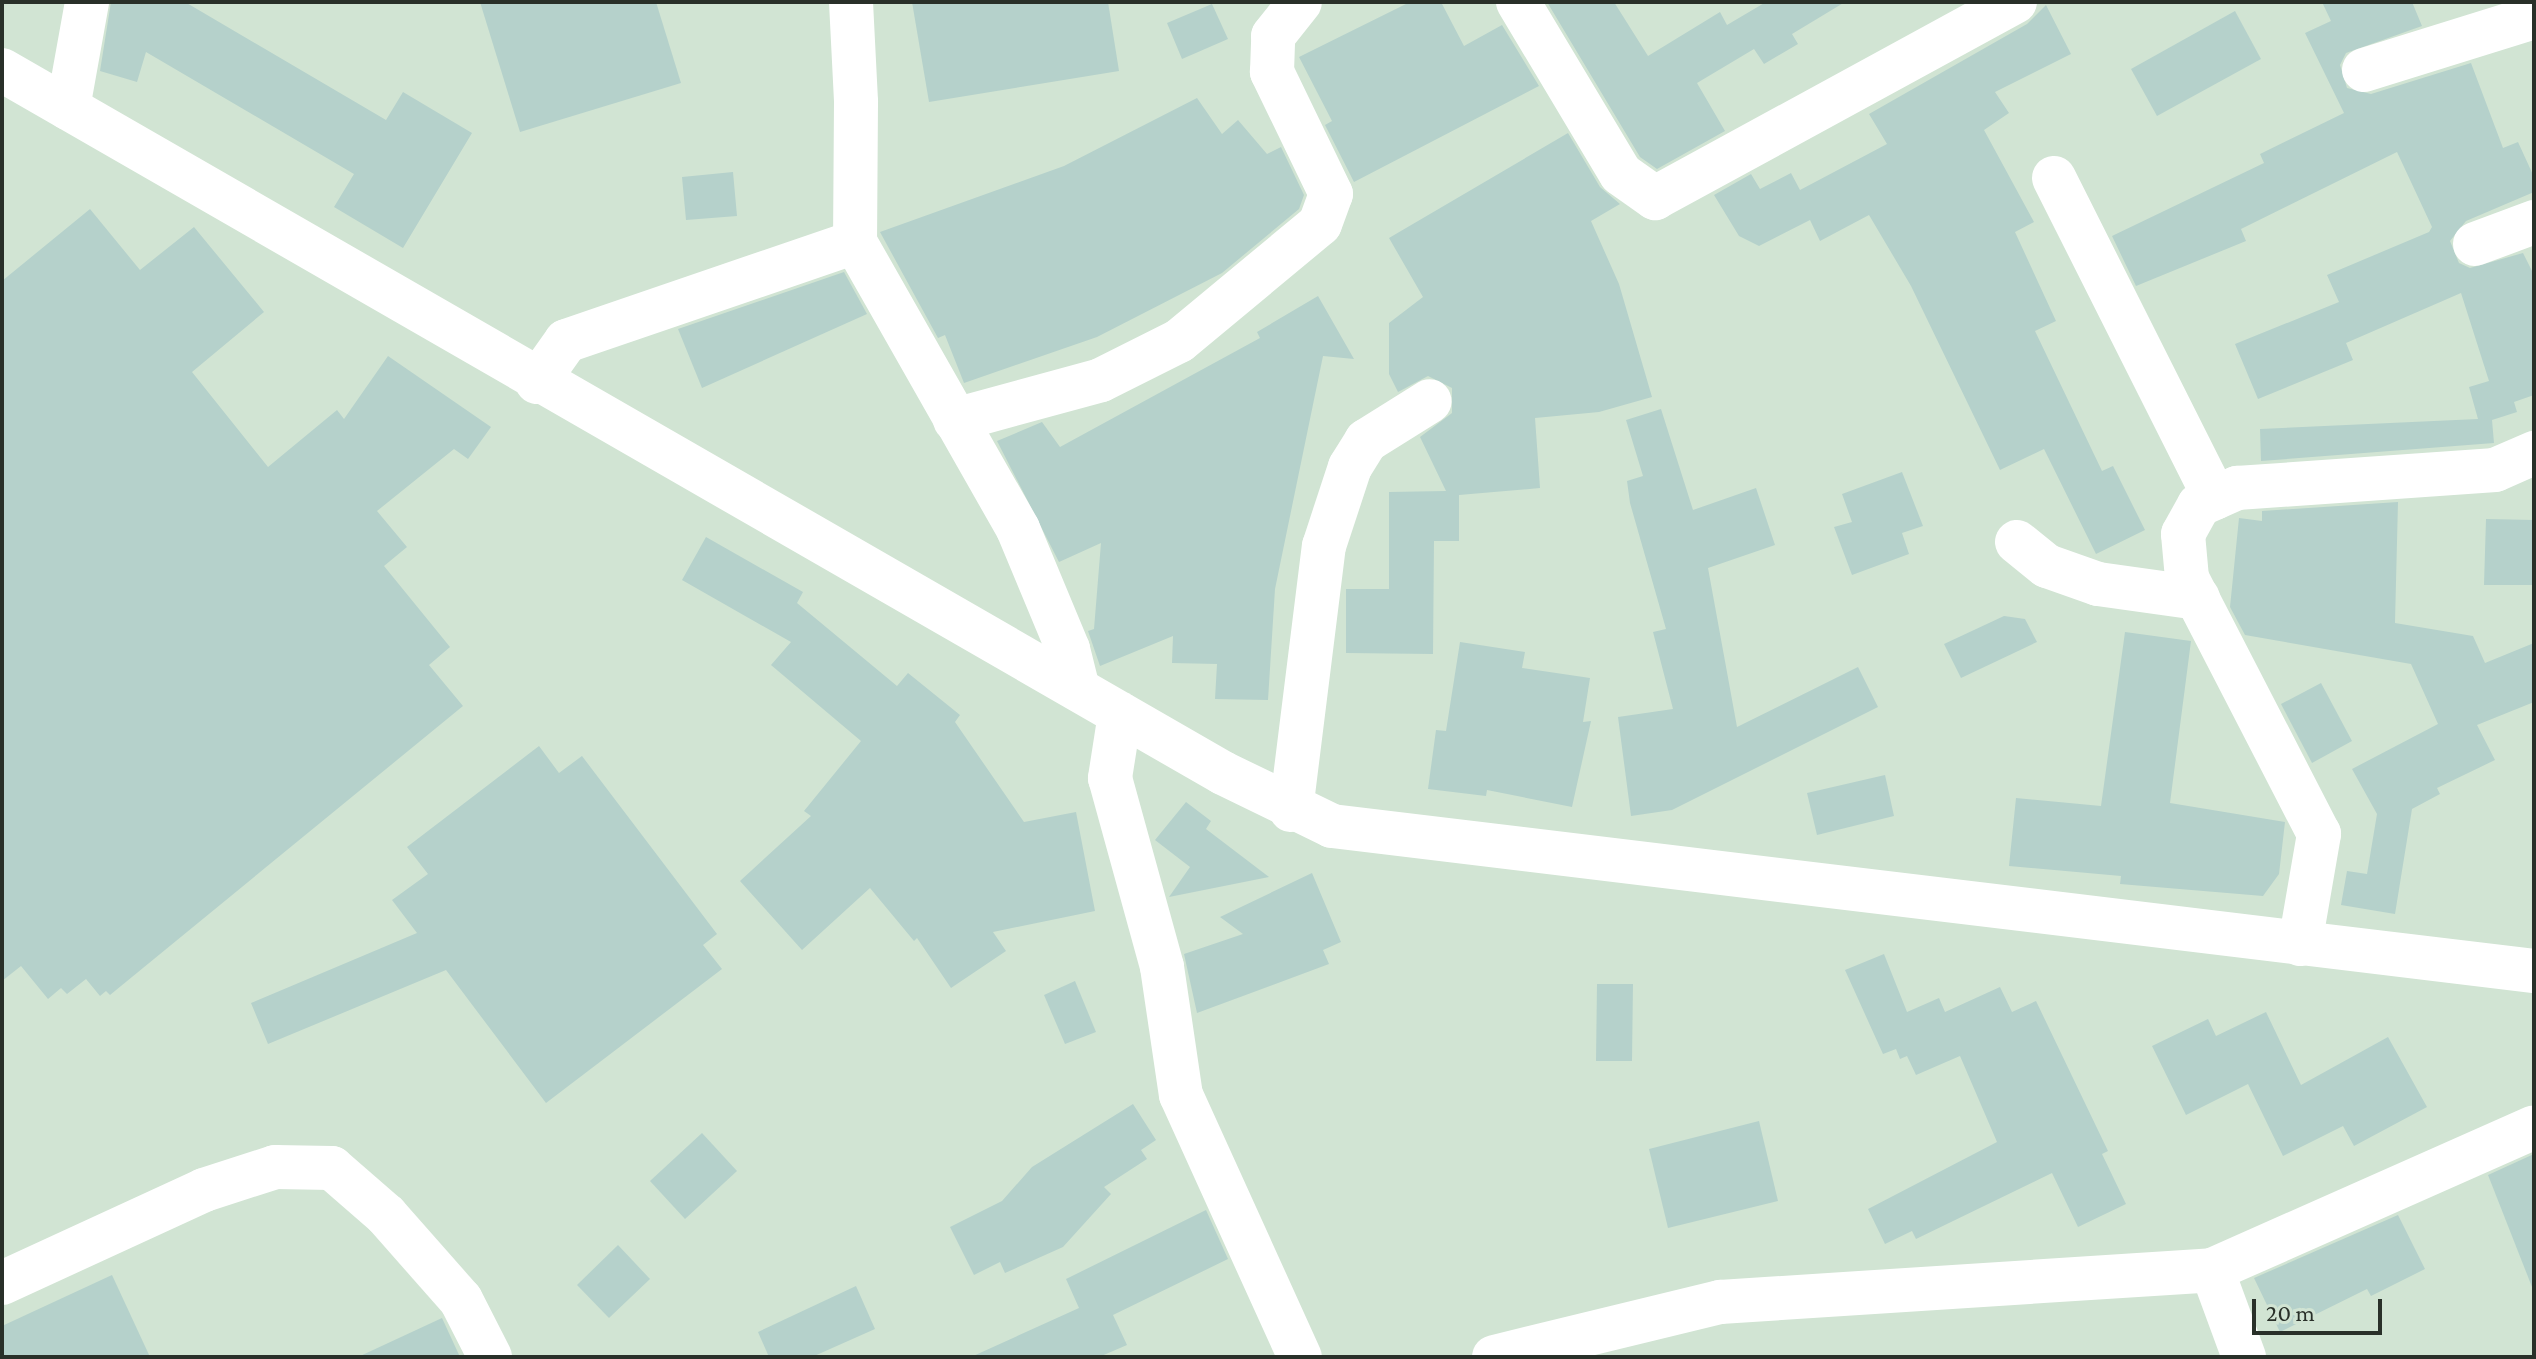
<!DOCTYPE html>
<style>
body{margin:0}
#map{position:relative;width:2536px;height:1359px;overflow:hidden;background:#d1e4d3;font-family:"Crimson Pro",serif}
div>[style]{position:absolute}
.building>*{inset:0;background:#b5d1cb}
.minor>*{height:44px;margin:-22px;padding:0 22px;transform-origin:22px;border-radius:22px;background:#fff}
span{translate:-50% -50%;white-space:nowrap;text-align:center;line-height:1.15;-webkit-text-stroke:6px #d1e4d3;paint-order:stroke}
.frame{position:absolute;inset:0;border:4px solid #293029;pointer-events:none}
.scale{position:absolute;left:2252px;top:1299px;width:130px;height:36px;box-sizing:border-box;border:4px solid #293029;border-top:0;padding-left:10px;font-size:24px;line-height:28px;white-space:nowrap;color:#293029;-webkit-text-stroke:6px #d1e4d3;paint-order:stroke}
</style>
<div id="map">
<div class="building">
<div style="clip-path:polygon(111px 2px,185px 2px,386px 120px,403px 92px,472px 133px,403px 248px,334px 207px,354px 174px,146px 52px,137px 82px,100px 71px)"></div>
<div style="clip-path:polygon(480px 2px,656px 2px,681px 83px,520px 132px)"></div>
<div style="clip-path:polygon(912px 2px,1108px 2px,1119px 71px,929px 102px)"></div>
<div style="clip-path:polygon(1410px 2px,1441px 2px,1464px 46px,1502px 25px,1539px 86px,1354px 182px,1325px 125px,1332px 121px,1299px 57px)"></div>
<div style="clip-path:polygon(1547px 2px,1614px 2px,1648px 56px,1720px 12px,1727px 25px,1766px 2px,1845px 2px,1792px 34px,1798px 44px,1764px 64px,1754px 49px,1697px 83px,1725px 131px,1657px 169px,1640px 157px)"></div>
<div style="clip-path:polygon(2322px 2px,2412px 2px,2422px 26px,2346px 53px,2340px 65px,2347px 88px,2371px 94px,2471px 63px,2503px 148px,2518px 142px,2534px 177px,2534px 192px,2466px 221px,2450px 241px,2459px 263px,2470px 268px,2523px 253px,2534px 275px,2534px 395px,2514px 402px,2517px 412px,2492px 420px,2494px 443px,2261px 461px,2260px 429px,2478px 419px,2469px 387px,2489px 381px,2461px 293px,2346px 343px,2353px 360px,2258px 399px,2235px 344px,2339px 302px,2327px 275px,2429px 232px,2432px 227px,2397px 152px,2241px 229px,2246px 241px,2136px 286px,2112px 236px,2264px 163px,2260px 154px,2344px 113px,2305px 33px,2331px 21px)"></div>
<div style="clip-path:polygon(1212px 4px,1228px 39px,1182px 59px,1167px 23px)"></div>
<div style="clip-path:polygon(2046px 5px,2071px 54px,1995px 92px,2009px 113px,1984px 130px,2034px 222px,2015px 232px,2056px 321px,2035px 331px,2102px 471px,2113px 466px,2145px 530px,2096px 554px,2044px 449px,2000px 470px,1911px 286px,1869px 215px,1820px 241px,1810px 220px,1759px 246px,1739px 236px,1714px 195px,1751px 174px,1760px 189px,1791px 173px,1800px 190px,1887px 144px,1869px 114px,2027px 24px)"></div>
<div style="clip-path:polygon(2235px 11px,2261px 59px,2157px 116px,2131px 69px)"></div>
<div style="clip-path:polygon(1197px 98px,1222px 134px,1238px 120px,1267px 154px,1281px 147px,1304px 195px,1299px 209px,1222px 273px,1097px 337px,964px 383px,945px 335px,938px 338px,880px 232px,1064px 166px)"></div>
<div style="clip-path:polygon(1568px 133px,1600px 187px,1620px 204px,1591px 221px,1619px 284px,1652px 397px,1599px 412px,1535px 418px,1540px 488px,1459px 495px,1459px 541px,1434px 541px,1433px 654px,1346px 653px,1346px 589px,1389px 589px,1389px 492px,1446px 491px,1420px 437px,1452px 413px,1452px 388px,1428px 376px,1398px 392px,1389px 374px,1389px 323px,1423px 297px,1389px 238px)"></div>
<div style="clip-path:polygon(733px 172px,737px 216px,686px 220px,682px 177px)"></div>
<div style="clip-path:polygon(90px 209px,140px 270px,194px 227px,264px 312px,192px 372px,268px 467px,337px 410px,344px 419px,388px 356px,491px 427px,468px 459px,454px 449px,377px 511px,407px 547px,384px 566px,450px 647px,429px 665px,463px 706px,110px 995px,106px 991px,100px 996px,86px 979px,67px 994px,61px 988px,48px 999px,21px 966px,2px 981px,2px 281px)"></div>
<div style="clip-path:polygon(844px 272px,867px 314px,702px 388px,678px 329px)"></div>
<div style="clip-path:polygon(1318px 296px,1354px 359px,1323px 356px,1275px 589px,1268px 700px,1215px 699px,1217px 664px,1172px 663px,1173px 636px,1100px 666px,1088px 631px,1094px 629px,1101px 543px,1059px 562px,997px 441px,1042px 422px,1060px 447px,1260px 338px,1257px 332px)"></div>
<div style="clip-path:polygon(1661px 409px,1693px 510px,1756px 488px,1775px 545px,1708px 568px,1737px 727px,1858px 667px,1878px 707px,1672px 810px,1631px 816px,1618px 717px,1673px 709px,1653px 632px,1666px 629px,1630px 503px,1627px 481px,1643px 476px,1626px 420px)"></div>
<div style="clip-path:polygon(1902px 472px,1923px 526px,1902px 533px,1909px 554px,1852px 575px,1834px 527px,1852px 522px,1842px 494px)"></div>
<div style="clip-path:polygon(2398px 502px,2395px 623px,2473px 636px,2485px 663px,2534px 643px,2534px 702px,2477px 725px,2495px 760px,2437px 788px,2440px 794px,2412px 809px,2395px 914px,2341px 905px,2347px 871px,2367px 874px,2377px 814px,2352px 769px,2438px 724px,2411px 664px,2245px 635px,2230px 607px,2239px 518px,2262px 521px,2262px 511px)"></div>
<div style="clip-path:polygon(2486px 519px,2534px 520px,2533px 585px,2484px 585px)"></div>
<div style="clip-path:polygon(706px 537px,803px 592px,797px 603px,897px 686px,908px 673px,960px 715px,955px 722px,1024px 822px,1076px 812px,1095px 911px,993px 932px,1006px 951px,951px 988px,917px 938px,914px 941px,870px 888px,802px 950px,740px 881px,811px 816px,804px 811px,861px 741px,771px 665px,791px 642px,682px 580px)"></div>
<div style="clip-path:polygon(2004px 616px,2025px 619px,2037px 642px,1961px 678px,1944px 644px)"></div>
<div style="clip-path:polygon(2125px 632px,2191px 641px,2170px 803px,2285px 822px,2279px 874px,2263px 896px,2120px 884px,2121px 876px,2009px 866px,2016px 798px,2101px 806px)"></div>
<div style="clip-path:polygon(1460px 642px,1525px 652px,1522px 668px,1590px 678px,1583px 722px,1591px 721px,1572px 807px,1487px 790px,1486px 796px,1428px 789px,1436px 730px,1446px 731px)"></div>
<div style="clip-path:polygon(2321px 683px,2352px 741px,2312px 763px,2281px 704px)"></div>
<div style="clip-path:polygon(539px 746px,559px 773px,582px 756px,717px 934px,703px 945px,722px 969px,546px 1103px,446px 970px,268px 1044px,251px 1003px,417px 933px,392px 900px,428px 874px,407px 847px)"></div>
<div style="clip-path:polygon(1885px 775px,1894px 816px,1817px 835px,1807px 793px)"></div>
<div style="clip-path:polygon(1186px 802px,1211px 821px,1206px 829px,1269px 877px,1169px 897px,1190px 867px,1155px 840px)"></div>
<div style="clip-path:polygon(1312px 873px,1341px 942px,1323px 950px,1329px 964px,1197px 1013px,1184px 954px,1243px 934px,1220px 917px)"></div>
<div style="clip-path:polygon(1884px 954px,1907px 1012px,1939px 998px,1945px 1012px,2000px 987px,2012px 1012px,2036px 1001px,2108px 1151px,2102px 1154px,2126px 1204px,2078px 1227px,2052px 1173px,1916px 1239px,1912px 1231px,1885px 1244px,1868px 1209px,1997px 1142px,1960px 1056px,1916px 1075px,1907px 1056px,1900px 1059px,1896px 1049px,1883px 1054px,1845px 970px)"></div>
<div style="clip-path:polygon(1075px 981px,1096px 1032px,1065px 1044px,1044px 995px)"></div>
<div style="clip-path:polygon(1597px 984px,1633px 984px,1632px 1061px,1596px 1061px)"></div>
<div style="clip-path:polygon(2266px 1012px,2301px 1085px,2388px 1037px,2427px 1107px,2354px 1146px,2343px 1126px,2283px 1156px,2248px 1084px,2186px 1115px,2152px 1046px,2208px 1019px,2216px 1036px)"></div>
<div style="clip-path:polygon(1133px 1104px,1156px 1140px,1141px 1150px,1147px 1159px,1104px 1187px,1111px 1194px,1063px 1247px,1005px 1273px,1000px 1262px,974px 1275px,950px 1227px,1002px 1201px,1032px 1167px)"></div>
<div style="clip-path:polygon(1759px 1121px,1778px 1201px,1668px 1228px,1649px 1149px)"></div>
<div style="clip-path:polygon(702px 1133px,737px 1171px,685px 1219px,650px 1181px)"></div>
<div style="clip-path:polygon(2534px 1154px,2534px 1287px,2532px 1287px,2488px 1175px)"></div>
<div style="clip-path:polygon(1206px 1210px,1228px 1259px,1113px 1315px,1127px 1345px,1099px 1357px,971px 1357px,1079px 1308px,1066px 1279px)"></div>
<div style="clip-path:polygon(2398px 1215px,2425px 1269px,2371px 1296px,2367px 1289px,2280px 1332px,2254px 1278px)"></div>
<div style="clip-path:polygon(618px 1245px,650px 1279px,609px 1318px,577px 1285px)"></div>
<div style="clip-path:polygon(112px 1275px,150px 1357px,2px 1357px,2px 1326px)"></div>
<div style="clip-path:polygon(856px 1286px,875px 1329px,812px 1357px,769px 1357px,758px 1332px)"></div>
<div style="clip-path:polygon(442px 1318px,460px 1357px,358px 1357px)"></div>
</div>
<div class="minor">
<div style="left:851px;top:2px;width:100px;rotate:87.1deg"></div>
<div style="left:856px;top:102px;width:140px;rotate:90.4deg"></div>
<div style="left:855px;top:242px;width:330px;rotate:60.4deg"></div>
<div style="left:1018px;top:529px;width:130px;rotate:67.4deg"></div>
<div style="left:1068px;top:649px;width:41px;rotate:76deg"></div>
<div style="left:1518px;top:2px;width:200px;rotate:59.1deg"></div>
<div style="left:1621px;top:174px;width:42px;rotate:35.2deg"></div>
<div style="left:1655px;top:198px;width:410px;rotate:-28.6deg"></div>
<div style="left:2px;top:70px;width:1409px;rotate:29.93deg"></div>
<div style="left:1223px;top:773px;width:121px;rotate:25.9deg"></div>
<div style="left:1332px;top:826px;width:1211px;rotate:6.88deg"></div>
<div style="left:2364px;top:70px;width:178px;rotate:-17.3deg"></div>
<div style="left:68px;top:108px;width:108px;rotate:-79.8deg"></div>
<div style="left:2054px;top:178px;width:358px;rotate:63.3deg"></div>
<div style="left:2475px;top:244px;width:63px;rotate:-20.4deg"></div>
<div style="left:537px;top:382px;width:50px;rotate:-54.7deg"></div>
<div style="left:566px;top:341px;width:305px;rotate:-18.9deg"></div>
<div style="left:955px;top:420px;width:151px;rotate:-15.3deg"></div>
<div style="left:1101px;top:380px;width:87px;rotate:-26.6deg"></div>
<div style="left:1179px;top:341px;width:183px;rotate:-39.7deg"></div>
<div style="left:1320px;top:224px;width:32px;rotate:-70deg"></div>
<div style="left:1331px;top:194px;width:136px;rotate:-115.8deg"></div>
<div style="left:1272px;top:72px;width:36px;rotate:-88deg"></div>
<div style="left:1273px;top:36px;width:43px;rotate:-51.5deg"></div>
<div style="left:2017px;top:542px;width:38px;rotate:39deg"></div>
<div style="left:2047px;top:566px;width:54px;rotate:19.4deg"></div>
<div style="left:2098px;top:584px;width:101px;rotate:8deg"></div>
<div style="left:1120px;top:714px;width:65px;rotate:98.9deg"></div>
<div style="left:1110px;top:778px;width:196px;rotate:74.6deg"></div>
<div style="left:1162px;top:967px;width:129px;rotate:81.6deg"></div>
<div style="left:1181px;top:1095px;width:288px;rotate:65.6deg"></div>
<div style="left:1291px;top:810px;width:266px;rotate:-82.9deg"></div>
<div style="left:1324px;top:546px;width:83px;rotate:-71.8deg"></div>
<div style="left:1350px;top:467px;width:31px;rotate:-58deg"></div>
<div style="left:1366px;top:441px;width:75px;rotate:-32deg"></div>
<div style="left:2300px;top:944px;width:112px;rotate:-80.2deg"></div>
<div style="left:2319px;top:834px;width:288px;rotate:-117.3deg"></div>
<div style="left:2187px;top:578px;width:44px;rotate:-95.2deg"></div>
<div style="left:2183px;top:534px;width:33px;rotate:-61deg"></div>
<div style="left:2199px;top:505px;width:42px;rotate:-24.1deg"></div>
<div style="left:2237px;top:488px;width:259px;rotate:-4deg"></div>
<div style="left:2495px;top:470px;width:43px;rotate:-23.6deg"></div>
<div style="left:2212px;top:1270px;width:93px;rotate:69.8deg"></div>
<div style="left:2px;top:1283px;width:222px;rotate:-24.7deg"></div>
<div style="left:204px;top:1190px;width:75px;rotate:-17.9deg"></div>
<div style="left:275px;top:1167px;width:57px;rotate:1deg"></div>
<div style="left:332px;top:1168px;width:72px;rotate:41deg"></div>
<div style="left:386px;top:1215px;width:113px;rotate:48.6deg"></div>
<div style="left:461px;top:1300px;width:64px;rotate:63deg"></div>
<div style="left:1494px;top:1357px;width:233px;rotate:-13.7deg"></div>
<div style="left:1720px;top:1302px;width:493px;rotate:-3.7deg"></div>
<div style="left:2212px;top:1270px;width:352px;rotate:-23.9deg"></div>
</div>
<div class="frame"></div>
<div class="scale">20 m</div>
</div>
